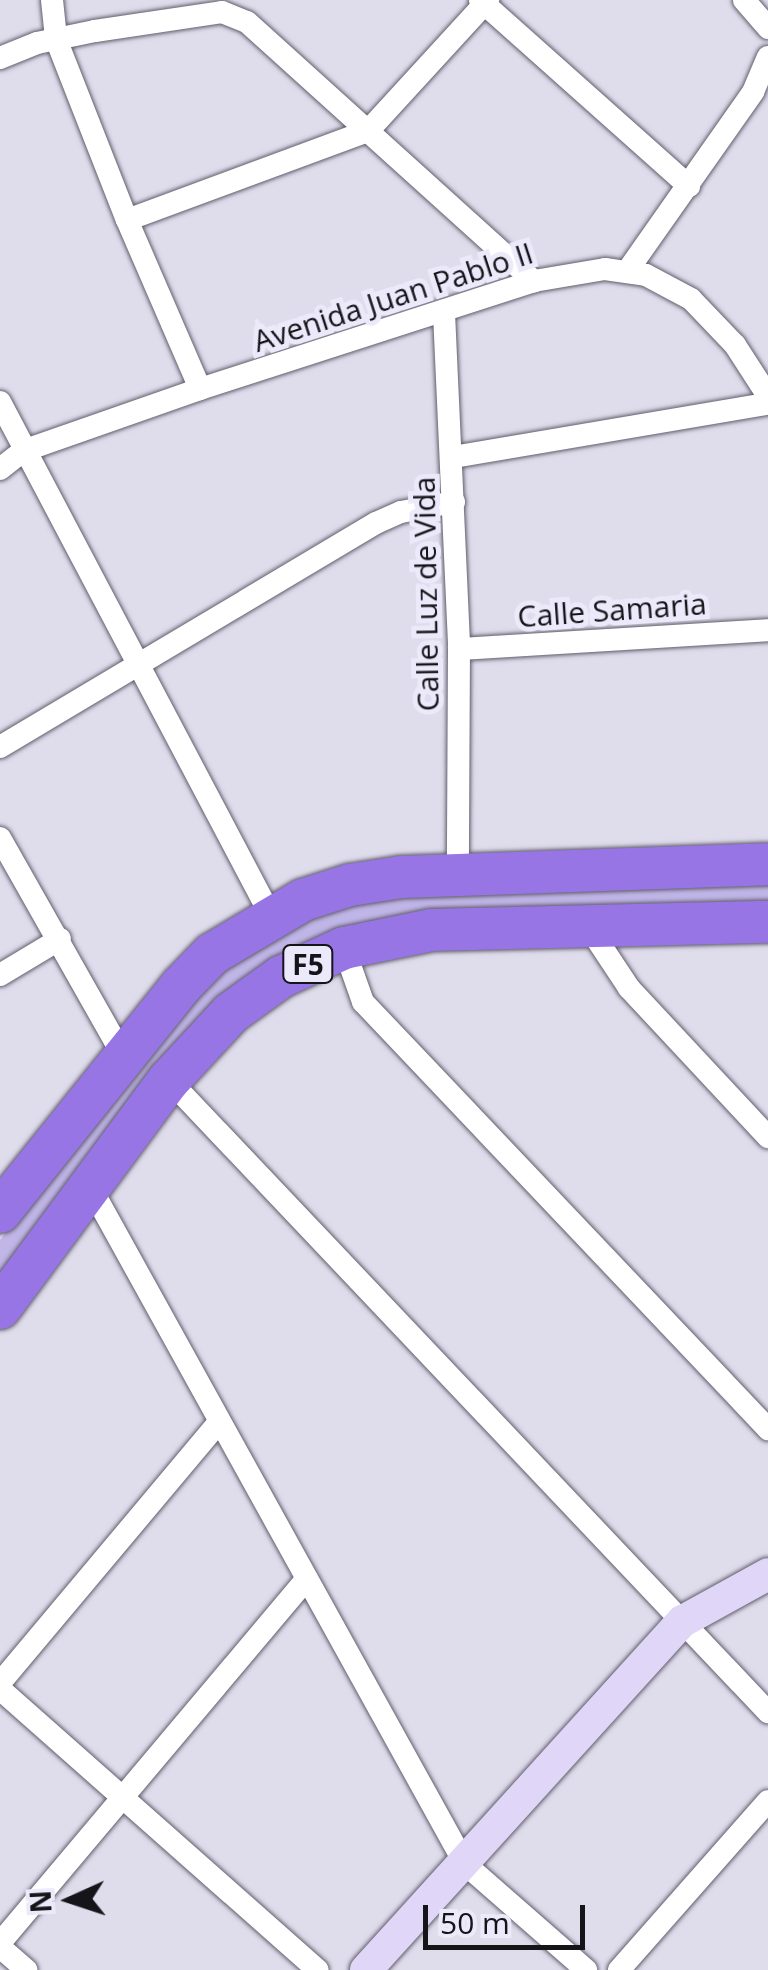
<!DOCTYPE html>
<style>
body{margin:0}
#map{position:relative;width:768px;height:1970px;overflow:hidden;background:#dfdcec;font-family:"Open Sans",sans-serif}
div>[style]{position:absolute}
.green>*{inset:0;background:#c1b6e8}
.roads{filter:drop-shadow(0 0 2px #615e6c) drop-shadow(0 0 2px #615e6c)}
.street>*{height:22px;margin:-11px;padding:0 11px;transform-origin:11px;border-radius:11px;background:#fff}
.secondary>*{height:32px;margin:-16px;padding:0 16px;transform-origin:16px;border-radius:16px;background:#e0d6f7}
.highway>*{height:42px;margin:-21px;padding:0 21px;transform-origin:21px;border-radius:21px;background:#9775e5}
span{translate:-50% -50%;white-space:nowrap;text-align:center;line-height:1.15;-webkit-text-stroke:10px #ece9fa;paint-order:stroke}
.shield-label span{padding:2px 8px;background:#ece9fa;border:2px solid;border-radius:8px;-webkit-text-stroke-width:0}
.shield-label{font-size:28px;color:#151419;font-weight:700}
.street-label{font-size:30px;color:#151419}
.north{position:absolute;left:20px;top:1850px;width:100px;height:100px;-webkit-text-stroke:8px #ece9fa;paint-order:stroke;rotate:267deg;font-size:28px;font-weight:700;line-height:40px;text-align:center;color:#151419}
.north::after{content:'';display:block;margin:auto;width:35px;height:45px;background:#151419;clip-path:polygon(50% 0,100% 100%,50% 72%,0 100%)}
.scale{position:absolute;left:423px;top:1905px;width:162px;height:45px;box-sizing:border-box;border:5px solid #151419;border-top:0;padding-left:12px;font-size:30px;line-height:35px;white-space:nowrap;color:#151419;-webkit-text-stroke:8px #ece9fa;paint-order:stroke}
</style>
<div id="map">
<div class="green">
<div style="clip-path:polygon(768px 880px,768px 906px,331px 939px,0 1287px,0 1240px,204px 988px,248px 950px,354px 899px)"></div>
</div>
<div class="roads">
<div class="street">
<div style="left:52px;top:0;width:39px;rotate:84deg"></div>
<div style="left:56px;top:39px;width:194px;rotate:68.6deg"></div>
<div style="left:127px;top:220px;width:184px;rotate:66.6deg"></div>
<div style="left:480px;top:0;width:280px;rotate:41.7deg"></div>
<div style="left:744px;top:0;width:37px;rotate:49deg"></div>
<div style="left:0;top:58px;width:40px;rotate:-22deg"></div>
<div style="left:37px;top:43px;width:59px;rotate:-11.7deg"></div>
<div style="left:95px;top:31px;width:128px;rotate:-8.5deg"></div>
<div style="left:222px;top:12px;width:27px;rotate:22deg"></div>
<div style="left:247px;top:22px;width:387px;rotate:42.1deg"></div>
<div style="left:127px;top:220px;width:257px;rotate:-20.3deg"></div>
<div style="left:368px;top:131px;width:178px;rotate:-47.5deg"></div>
<div style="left:628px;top:270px;width:218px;rotate:-54.9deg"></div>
<div style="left:753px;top:92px;width:38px;rotate:-67deg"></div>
<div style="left:444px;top:313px;width:336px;rotate:87.4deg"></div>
<div style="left:459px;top:649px;width:225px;rotate:90.3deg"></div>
<div style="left:0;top:402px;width:581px;rotate:62.2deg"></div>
<div style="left:453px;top:457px;width:319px;rotate:-9.6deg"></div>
<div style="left:0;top:469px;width:29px;rotate:-38deg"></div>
<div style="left:23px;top:451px;width:188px;rotate:-19.3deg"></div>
<div style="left:200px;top:389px;width:351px;rotate:-17.9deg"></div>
<div style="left:534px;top:281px;width:72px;rotate:-9.6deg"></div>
<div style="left:605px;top:269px;width:41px;rotate:8.3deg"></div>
<div style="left:646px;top:275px;width:51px;rotate:28.1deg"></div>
<div style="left:691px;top:299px;width:64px;rotate:46.3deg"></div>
<div style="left:735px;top:345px;width:61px;rotate:57.1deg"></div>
<div style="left:459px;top:649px;width:310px;rotate:-3.5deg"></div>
<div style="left:0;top:747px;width:438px;rotate:-30.8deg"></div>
<div style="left:376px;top:523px;width:27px;rotate:-24deg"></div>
<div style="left:401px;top:512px;width:54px;rotate:-10.7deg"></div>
<div style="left:0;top:838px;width:249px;rotate:60.5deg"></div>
<div style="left:588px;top:926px;width:74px;rotate:56.5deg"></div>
<div style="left:629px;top:988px;width:204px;rotate:47deg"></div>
<div style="left:344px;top:948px;width:57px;rotate:70.6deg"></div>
<div style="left:363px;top:1002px;width:589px;rotate:46.51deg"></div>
<div style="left:0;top:975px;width:70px;rotate:-31deg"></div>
<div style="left:169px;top:1080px;width:871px;rotate:46.54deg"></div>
<div style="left:91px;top:1188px;width:773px;rotate:61.05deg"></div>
<div style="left:465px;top:1864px;width:161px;rotate:41.2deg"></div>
<div style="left:0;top:1683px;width:339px;rotate:-50deg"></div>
<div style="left:0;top:1689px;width:424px;rotate:41.5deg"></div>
<div style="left:0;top:1943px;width:476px;rotate:-49.9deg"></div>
<div style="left:0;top:1947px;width:35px;rotate:41deg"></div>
<div style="left:619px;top:1970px;width:225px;rotate:-48.6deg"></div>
</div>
<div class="secondary">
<div style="left:366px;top:1970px;width:471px;rotate:-47.8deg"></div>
<div style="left:683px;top:1621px;width:97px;rotate:-28.9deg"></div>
</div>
<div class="highway">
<div style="left:0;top:1212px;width:290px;rotate:-51.3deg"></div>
<div style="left:181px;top:986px;width:45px;rotate:-45.9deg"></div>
<div style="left:212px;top:954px;width:106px;rotate:-30.7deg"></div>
<div style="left:303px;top:900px;width:49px;rotate:-17.7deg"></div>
<div style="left:350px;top:885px;width:52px;rotate:-8.9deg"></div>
<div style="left:401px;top:877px;width:367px;rotate:-2deg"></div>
<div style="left:0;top:1308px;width:284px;rotate:-53.5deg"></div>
<div style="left:169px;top:1080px;width:91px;rotate:-47.2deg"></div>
<div style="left:231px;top:1013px;width:62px;rotate:-35.8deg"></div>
<div style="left:281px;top:977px;width:69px;rotate:-24.7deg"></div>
<div style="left:344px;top:948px;width:90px;rotate:-11.6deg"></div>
<div style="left:432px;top:930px;width:336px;rotate:-1.4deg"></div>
</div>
</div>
<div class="shield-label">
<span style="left:308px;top:964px">F5</span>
</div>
<div class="street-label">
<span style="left:393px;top:297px;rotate:-18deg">Avenida Juan Pablo II</span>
<span style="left:426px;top:594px;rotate:-91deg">Calle Luz de Vida</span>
<span style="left:612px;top:610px;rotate:-4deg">Calle Samaria</span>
</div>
<div class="north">N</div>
<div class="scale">50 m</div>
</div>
